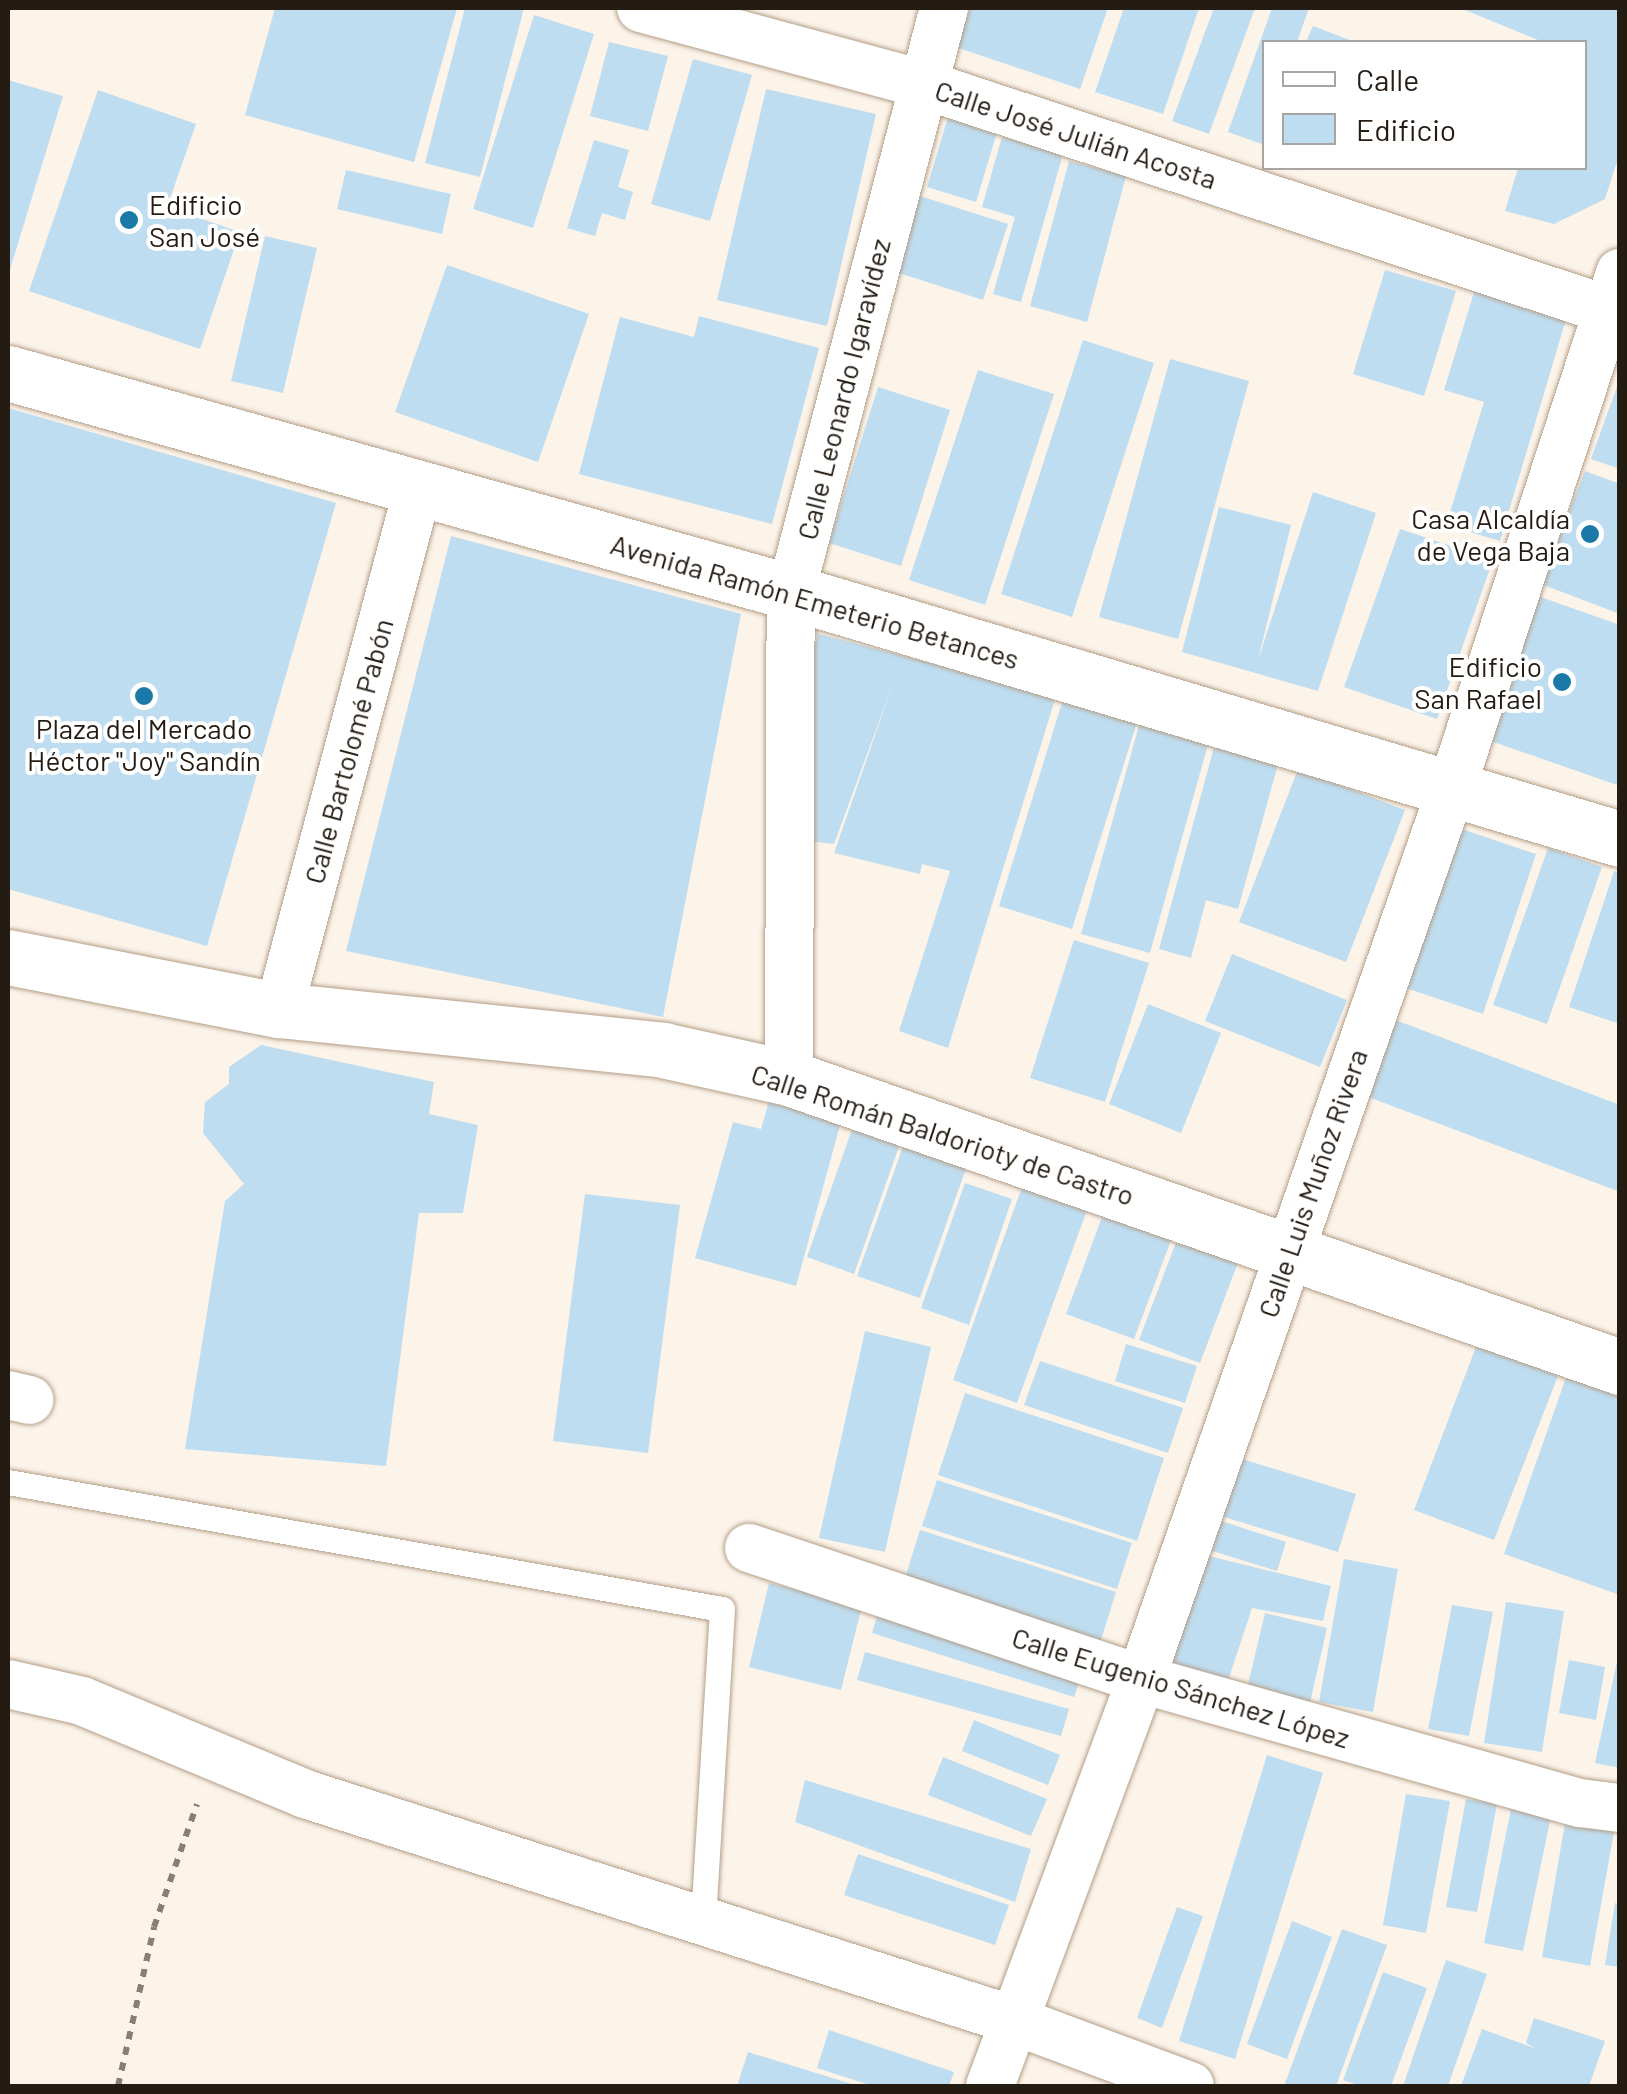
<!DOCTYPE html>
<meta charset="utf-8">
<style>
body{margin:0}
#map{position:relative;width:1627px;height:2094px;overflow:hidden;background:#fcf3e9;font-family:Barlow,sans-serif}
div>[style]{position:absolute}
.building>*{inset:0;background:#bfddf0}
.path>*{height:6px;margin-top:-3px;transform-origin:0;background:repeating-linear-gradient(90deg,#877e75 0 8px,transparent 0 16px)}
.roads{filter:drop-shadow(0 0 2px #b39e87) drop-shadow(0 0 2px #b39e87)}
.lane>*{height:25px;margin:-12.5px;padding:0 12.5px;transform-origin:12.5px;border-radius:12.5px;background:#fff}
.street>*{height:48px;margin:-24px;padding:0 24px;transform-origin:24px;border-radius:24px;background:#fff}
.secondary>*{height:55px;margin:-27.5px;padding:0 27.5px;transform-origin:27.5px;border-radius:27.5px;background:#fff}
.dots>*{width:28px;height:28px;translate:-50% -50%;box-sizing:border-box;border:5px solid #fff;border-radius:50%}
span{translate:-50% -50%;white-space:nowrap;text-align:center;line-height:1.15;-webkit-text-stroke:8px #fff;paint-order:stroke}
.street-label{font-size:28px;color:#241c13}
.poi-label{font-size:28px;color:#241c13}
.left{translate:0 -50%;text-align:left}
.right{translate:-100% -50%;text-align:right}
.frame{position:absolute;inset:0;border:10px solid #241c13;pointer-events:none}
.legend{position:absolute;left:1262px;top:40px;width:325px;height:130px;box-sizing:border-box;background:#fff;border:2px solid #a7a4a1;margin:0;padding:12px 18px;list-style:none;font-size:30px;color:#241c13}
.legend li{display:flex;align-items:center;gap:20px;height:50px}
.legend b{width:50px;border:2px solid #a7a4a1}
</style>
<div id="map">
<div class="building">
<div style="clip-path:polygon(275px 8px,457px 8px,414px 162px,245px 115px)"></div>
<div style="clip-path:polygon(465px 8px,524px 8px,480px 177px,425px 163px)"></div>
<div style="clip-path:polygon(970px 8px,1108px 8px,1080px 89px,956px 47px)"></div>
<div style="clip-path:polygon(1124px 8px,1199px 8px,1163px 114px,1095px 92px)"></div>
<div style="clip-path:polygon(1214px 8px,1255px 8px,1209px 134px,1172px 121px)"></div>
<div style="clip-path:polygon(1272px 8px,1309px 8px,1297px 42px,1264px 42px,1262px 144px,1228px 132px)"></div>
<div style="clip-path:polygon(1460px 8px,1620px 8px,1620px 152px,1605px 199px,1554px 224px,1505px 211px,1518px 168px,1584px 168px,1584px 42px,1543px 42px)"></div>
<div style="clip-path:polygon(534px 15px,594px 34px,533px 228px,473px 209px)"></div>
<div style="clip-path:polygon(1313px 26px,1355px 42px,1306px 42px)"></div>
<div style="clip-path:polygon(609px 42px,668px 56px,648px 131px,590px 116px)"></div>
<div style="clip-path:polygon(693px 59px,752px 75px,710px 221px,651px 204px)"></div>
<div style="clip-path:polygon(8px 80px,63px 96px,8px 276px)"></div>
<div style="clip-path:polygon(766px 89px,876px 114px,827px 326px,717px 300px)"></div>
<div style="clip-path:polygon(98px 90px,196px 124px,167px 207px,240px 232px,200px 349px,29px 291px)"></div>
<div style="clip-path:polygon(949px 114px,998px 129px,976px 202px,927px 187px)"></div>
<div style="clip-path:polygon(1002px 137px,1063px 154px,1021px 302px,993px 294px,1015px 217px,982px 207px)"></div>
<div style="clip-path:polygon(594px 140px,629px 150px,618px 187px,633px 192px,625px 220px,602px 213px,595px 236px,567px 228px)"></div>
<div style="clip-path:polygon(1069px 161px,1126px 176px,1087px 322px,1030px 306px)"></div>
<div style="clip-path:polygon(346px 170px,451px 194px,442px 234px,337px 209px)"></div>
<div style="clip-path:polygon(920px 196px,1008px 224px,983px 300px,896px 272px)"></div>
<div style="clip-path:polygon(265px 236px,317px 248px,283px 393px,231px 381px)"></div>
<div style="clip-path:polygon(447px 265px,589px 314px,538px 462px,395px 412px)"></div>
<div style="clip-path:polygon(1385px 270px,1456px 291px,1424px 396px,1353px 374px)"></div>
<div style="clip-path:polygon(1475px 289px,1567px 316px,1500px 541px,1446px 525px,1484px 402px,1444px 390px)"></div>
<div style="clip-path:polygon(699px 316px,819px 348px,772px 524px,579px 474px,620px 317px,694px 337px)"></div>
<div style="clip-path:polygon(1083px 340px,1154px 363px,1072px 617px,1001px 594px)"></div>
<div style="clip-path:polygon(1170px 359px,1249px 381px,1178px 639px,1099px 617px)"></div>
<div style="clip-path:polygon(978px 370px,1054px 394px,985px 605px,909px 580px)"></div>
<div style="clip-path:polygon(1619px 381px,1620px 381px,1620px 469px,1591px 459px)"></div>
<div style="clip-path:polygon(878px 387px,950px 410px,901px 566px,829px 543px)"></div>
<div style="clip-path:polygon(8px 408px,336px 503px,207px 946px,8px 889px)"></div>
<div style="clip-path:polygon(1585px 471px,1620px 484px,1620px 614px,1541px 584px)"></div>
<div style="clip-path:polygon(1313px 492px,1376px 513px,1318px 691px,1182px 652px,1219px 507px,1291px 525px,1258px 660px)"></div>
<div style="clip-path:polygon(1400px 529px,1493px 560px,1437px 719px,1344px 687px)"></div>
<div style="clip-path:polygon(451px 536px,741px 614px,663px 1017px,346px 951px)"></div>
<div style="clip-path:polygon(1535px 595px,1620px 625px,1620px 786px,1485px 739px)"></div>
<div style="clip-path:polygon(819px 634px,1056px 696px,948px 1048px,899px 1031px,950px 871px,922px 864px,920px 874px,834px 853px,894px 681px,834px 844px,790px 839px,794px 694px)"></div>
<div style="clip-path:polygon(1065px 693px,1139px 716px,1072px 929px,999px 906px)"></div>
<div style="clip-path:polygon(1141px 718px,1210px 737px,1150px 953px,1081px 934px)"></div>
<div style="clip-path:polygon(1216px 740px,1280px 757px,1238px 909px,1206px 900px,1191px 958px,1159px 949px)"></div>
<div style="clip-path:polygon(1298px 769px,1405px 810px,1346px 962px,1239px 922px)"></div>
<div style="clip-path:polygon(1456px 827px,1536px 854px,1483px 1014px,1403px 987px)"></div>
<div style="clip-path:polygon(1548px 848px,1602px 867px,1547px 1024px,1493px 1005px)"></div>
<div style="clip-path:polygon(1614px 871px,1620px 873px,1620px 1024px,1569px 1007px)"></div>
<div style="clip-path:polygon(1074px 940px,1149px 963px,1105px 1102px,1030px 1078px)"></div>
<div style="clip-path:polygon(1232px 954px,1347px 1000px,1320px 1067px,1205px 1021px)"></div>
<div style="clip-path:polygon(1148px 1004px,1221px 1033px,1181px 1133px,1109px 1104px)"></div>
<div style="clip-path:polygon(1393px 1019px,1620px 1105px,1620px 1192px,1363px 1095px)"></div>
<div style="clip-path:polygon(261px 1045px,434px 1082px,429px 1114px,478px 1125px,463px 1213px,419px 1213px,386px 1466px,185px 1449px,225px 1201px,244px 1184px,203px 1133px,205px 1102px,229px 1084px,229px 1067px)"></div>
<div style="clip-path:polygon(773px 1087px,845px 1107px,796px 1286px,695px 1258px,733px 1122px,761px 1129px)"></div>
<div style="clip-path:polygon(855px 1121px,902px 1138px,854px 1274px,807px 1257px)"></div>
<div style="clip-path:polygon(906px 1138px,969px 1160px,920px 1298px,857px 1276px)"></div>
<div style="clip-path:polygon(1026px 1176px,1091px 1199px,1017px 1403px,953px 1380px)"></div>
<div style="clip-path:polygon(965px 1183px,1012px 1199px,969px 1325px,921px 1308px)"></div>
<div style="clip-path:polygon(585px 1194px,680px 1205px,648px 1453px,553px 1441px)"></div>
<div style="clip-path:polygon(1105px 1209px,1173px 1235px,1134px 1339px,1066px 1314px)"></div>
<div style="clip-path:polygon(1178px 1237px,1239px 1260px,1200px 1363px,1139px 1340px)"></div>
<div style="clip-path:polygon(865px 1331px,931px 1347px,885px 1552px,819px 1538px)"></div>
<div style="clip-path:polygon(1482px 1331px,1563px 1363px,1494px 1540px,1414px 1510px)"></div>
<div style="clip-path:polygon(1126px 1344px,1197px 1366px,1185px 1403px,1115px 1381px)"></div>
<div style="clip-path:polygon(1040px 1361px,1183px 1408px,1168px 1453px,1024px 1405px)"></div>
<div style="clip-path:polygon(1569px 1369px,1620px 1387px,1620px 1595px,1504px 1554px)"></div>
<div style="clip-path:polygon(965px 1393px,1164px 1458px,1137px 1541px,938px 1475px)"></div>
<div style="clip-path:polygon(1239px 1458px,1356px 1494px,1338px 1552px,1221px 1516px)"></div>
<div style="clip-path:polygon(937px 1480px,1132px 1543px,1117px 1589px,922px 1526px)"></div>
<div style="clip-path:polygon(1215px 1519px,1286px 1542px,1277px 1571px,1206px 1549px)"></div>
<div style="clip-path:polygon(920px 1530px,1116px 1592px,1101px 1640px,905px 1578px)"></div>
<div style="clip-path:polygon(1197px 1553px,1331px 1586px,1323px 1621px,1252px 1608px,1225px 1690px,1156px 1673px)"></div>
<div style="clip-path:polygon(1344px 1559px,1398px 1569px,1373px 1712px,1319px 1702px)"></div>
<div style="clip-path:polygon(769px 1583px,862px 1606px,841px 1690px,749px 1667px)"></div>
<div style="clip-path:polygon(1506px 1602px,1564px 1611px,1542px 1752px,1484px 1743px)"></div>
<div style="clip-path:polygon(1452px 1605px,1493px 1612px,1469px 1736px,1428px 1729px)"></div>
<div style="clip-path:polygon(880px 1606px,1083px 1671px,1074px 1697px,872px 1633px)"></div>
<div style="clip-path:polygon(1265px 1613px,1327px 1628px,1309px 1707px,1246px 1693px)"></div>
<div style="clip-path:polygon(1620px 1648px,1620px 1768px,1595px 1763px)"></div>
<div style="clip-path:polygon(865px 1652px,1069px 1709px,1061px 1736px,857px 1680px)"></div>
<div style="clip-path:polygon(1569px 1660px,1605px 1667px,1596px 1720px,1559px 1713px)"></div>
<div style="clip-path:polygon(974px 1720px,1060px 1755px,1048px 1785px,962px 1751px)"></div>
<div style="clip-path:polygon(1267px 1755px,1323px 1773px,1235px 2059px,1179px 2041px)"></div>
<div style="clip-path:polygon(943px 1757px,1047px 1799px,1031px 1836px,928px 1795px)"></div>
<div style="clip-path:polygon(805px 1780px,1031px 1849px,1015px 1902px,795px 1822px)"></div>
<div style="clip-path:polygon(1406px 1794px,1450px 1801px,1426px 1933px,1383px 1925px)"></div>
<div style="clip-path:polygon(1466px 1799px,1497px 1804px,1477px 1912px,1446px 1907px)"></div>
<div style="clip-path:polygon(1511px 1809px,1551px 1816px,1523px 1951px,1484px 1943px)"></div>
<div style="clip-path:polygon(1565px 1823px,1614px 1832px,1590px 1966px,1542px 1957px)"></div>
<div style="clip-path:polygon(858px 1854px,1009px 1905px,995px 1945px,844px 1895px)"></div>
<div style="clip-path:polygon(1615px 1903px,1620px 1904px,1620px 1967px,1605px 1965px)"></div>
<div style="clip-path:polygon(1177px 1907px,1203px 1916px,1162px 2028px,1137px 2018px)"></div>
<div style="clip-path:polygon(1292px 1921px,1332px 1937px,1287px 2059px,1247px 2044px)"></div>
<div style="clip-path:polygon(1342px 1929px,1387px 1945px,1336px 2086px,1284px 2086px)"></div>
<div style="clip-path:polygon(1446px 1960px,1487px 1974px,1448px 2086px,1403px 2086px)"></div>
<div style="clip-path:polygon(1383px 1972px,1427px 1988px,1391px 2086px,1361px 2086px,1343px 2080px)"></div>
<div style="clip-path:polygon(1534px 2018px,1605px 2041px,1589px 2086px,1461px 2086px,1482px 2029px,1537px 2049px,1526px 2043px)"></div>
<div style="clip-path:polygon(829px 2030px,954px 2072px,949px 2086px,873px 2086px,817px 2068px)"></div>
<div style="clip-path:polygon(748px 2052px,858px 2086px,737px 2086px)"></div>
</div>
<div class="path">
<div style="left:118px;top:2086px;width:163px;rotate:-77.2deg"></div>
<div style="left:154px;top:1927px;width:130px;rotate:-70.7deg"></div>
</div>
<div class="roads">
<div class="lane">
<div style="left:8px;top:1482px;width:725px;rotate:10.09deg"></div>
<div style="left:722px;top:1609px;width:315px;rotate:93.5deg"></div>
</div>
<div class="street">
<div style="left:641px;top:8px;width:291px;rotate:15.1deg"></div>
<div style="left:922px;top:84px;width:735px;rotate:18.24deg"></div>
<div style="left:279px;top:1010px;width:536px;rotate:-75.08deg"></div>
<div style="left:789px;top:1078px;width:486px;rotate:-89.8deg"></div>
<div style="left:791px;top:592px;width:604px;rotate:-75.32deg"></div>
<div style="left:8px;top:1395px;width:22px;rotate:13deg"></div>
<div style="left:749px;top:1548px;width:413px;rotate:18.5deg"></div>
<div style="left:1141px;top:1679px;width:456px;rotate:15.8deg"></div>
<div style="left:1580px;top:1803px;width:40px;rotate:7.1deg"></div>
<div style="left:8px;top:1684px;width:76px;rotate:12.9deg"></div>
<div style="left:82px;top:1701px;width:242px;rotate:22.6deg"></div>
<div style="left:305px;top:1794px;width:740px;rotate:17.7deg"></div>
<div style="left:1010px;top:2019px;width:192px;rotate:20.4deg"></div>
<div style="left:990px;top:2086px;width:434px;rotate:-69.6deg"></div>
<div style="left:1141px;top:1679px;width:945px;rotate:-70.78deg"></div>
<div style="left:1452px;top:787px;width:541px;rotate:-71.9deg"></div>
</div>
<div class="secondary">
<div style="left:8px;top:373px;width:813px;rotate:15.63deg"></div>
<div style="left:791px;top:592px;width:865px;rotate:16.59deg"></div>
<div style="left:8px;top:957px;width:276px;rotate:11.1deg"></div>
<div style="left:279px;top:1010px;width:386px;rotate:5.9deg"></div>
<div style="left:663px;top:1050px;width:129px;rotate:12.5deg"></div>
<div style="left:789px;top:1078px;width:880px;rotate:19.18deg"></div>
</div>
</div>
<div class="dots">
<div style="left:129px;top:220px;background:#1b79a7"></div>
<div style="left:1590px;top:534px;background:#1b79a7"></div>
<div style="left:1562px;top:682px;background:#1b79a7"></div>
<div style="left:144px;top:696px;background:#1b79a7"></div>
</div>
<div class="street-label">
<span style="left:1076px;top:134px;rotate:18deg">Calle José Julián Acosta</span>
<span style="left:843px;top:389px;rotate:-76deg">Calle Leonardo Igaravídez</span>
<span style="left:815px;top:601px;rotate:16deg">Avenida Ramón Emeterio Betances</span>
<span style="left:348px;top:751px;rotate:-75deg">Calle Bartolomé Pabón</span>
<span style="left:943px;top:1134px;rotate:18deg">Calle Román Baldorioty de Castro</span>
<span style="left:1312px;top:1183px;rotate:-71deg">Calle Luis Muñoz Rivera</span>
<span style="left:1181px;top:1687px;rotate:17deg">Calle Eugenio Sánchez López</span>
</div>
<div class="poi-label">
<span class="left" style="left:149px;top:220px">Edificio<br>San José</span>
<span class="right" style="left:1570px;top:534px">Casa Alcaldía<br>de Vega Baja</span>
<span class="right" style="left:1542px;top:682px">Edificio<br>San Rafael</span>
<span style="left:144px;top:744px">Plaza del Mercado<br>Héctor "Joy" Sandín</span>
</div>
<div class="frame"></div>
<ul class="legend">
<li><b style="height:12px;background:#fff"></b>Calle</li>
<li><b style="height:28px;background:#bfddf0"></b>Edificio</li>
</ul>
</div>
